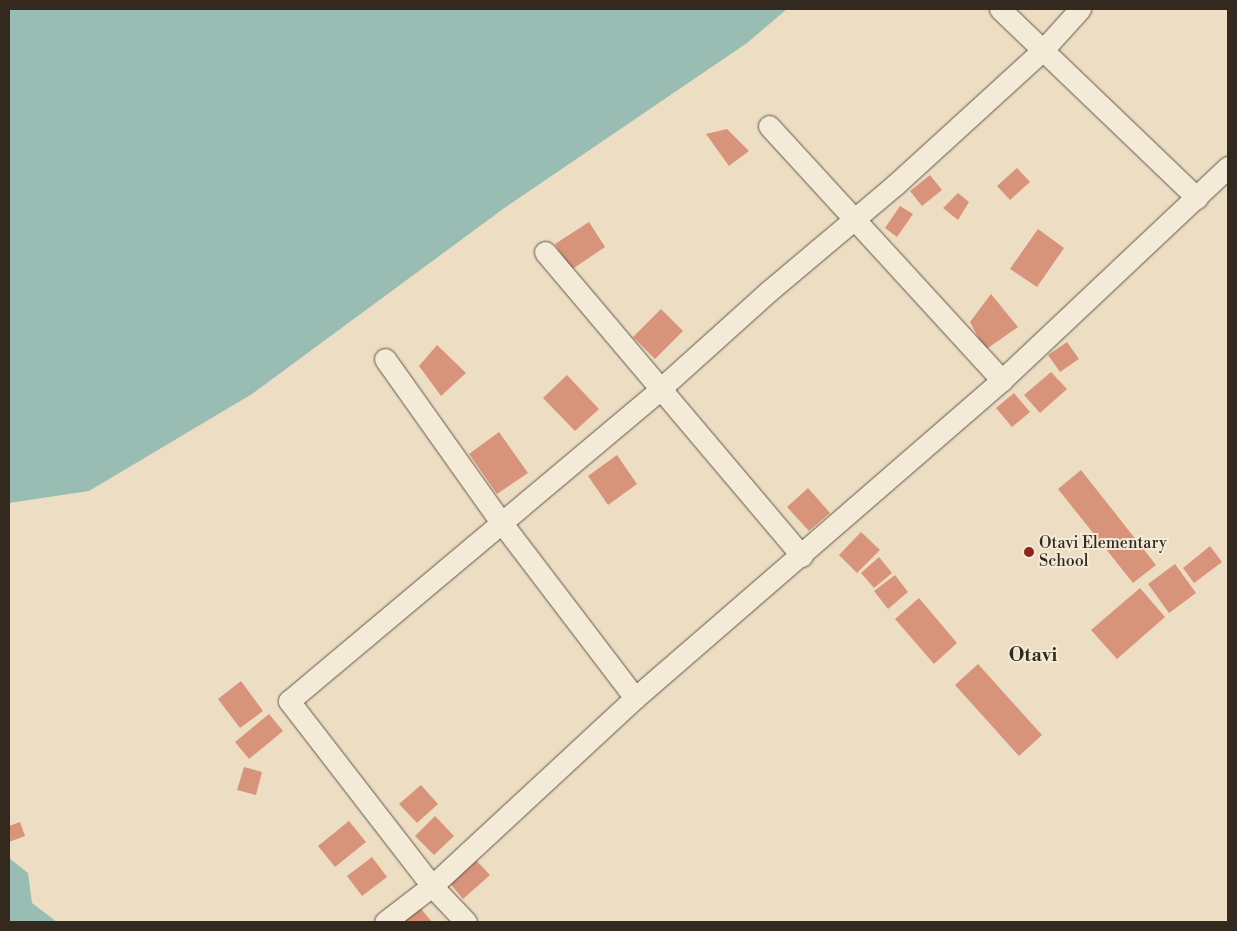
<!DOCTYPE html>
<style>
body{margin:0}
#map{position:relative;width:1237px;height:931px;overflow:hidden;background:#eddec3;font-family:"Libre Bodoni",serif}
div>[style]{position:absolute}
.water>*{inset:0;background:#99bcb3}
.building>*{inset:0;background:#d8937b}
.roads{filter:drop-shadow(0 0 1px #625648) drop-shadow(0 0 1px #625648)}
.minor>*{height:21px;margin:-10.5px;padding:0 10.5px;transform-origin:10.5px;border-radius:10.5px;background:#f3ead8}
.dots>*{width:14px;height:14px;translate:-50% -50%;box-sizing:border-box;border:2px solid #f3ead8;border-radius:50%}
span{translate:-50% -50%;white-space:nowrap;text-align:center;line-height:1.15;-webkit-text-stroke:4px #f3ead8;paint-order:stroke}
.poi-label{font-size:16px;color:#34291f}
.left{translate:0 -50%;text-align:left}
.quarter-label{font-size:19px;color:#34291f;font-weight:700}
.frame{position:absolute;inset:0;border:10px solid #34291f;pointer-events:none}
</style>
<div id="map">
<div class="water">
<div style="clip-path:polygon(9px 9px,787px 9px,747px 43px,503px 209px,252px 394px,89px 491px,9px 503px)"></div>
<div style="clip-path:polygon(9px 858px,28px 873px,32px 903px,57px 922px,9px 922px)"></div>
</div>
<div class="building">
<div style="clip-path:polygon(727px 129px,749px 151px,729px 166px,706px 134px)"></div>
<div style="clip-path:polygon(1017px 168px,1030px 182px,1010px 200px,997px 186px)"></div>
<div style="clip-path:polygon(930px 175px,942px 190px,922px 206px,910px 191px)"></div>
<div style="clip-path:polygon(958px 193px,969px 202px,958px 220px,943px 208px)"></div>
<div style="clip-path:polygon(900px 206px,913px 214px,897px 237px,885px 228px)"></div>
<div style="clip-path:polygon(589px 222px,605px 247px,571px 270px,555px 244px)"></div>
<div style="clip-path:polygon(1038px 229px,1064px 248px,1037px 287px,1010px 269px)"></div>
<div style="clip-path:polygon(991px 294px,1018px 327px,985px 350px,970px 322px)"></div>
<div style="clip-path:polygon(661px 309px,683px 331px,655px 359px,633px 337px)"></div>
<div style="clip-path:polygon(1067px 342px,1079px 359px,1060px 372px,1048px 355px)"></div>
<div style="clip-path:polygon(437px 345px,466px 373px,441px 396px,419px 366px)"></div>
<div style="clip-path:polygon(1051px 372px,1067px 389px,1040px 413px,1024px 395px)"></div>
<div style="clip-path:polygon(567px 375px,599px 409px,575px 431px,543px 398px)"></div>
<div style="clip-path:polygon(1014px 393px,1030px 412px,1012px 427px,996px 408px)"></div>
<div style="clip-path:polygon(499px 432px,528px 473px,497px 494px,469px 454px)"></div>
<div style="clip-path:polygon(617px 455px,637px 484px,608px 505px,588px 476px)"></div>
<div style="clip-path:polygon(1081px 470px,1156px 565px,1133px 583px,1058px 489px)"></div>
<div style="clip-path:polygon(808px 488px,830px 513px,809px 531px,787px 507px)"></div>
<div style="clip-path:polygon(861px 532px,880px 550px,857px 573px,839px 555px)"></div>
<div style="clip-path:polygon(1210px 546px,1222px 562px,1194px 583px,1183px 568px)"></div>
<div style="clip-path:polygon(879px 557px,892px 573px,874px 588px,861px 573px)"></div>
<div style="clip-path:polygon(1175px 564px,1196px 593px,1169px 613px,1148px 584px)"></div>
<div style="clip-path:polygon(895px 575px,908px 592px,888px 609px,874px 591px)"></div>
<div style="clip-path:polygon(1140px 588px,1165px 617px,1117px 659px,1091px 630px)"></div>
<div style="clip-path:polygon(919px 598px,957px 643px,934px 664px,895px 619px)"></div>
<div style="clip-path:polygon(978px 664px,1042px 735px,1019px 756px,955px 685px)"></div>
<div style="clip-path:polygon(241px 681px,263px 711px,240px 728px,218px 699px)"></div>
<div style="clip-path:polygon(269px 714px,283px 731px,249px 759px,235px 742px)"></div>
<div style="clip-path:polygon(244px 767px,262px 772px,256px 795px,237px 790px)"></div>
<div style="clip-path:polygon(421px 785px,438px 804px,417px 823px,399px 804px)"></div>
<div style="clip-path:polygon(435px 816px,454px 836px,434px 855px,415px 836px)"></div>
<div style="clip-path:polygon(349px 821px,366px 842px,335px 867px,318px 846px)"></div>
<div style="clip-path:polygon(20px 822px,25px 836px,9px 842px,9px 826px)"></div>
<div style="clip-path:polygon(372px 857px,387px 877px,362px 896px,347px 876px)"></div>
<div style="clip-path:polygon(474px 858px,490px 875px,463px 899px,448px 881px)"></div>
<div style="clip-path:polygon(418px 905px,432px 922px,405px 922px,402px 919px)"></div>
</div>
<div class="roads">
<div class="minor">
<div style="left:1000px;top:9px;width:273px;rotate:43.8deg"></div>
<div style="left:769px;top:126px;width:345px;rotate:47.5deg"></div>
<div style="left:545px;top:252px;width:398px;rotate:49.8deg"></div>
<div style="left:385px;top:359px;width:200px;rotate:54.6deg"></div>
<div style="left:501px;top:522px;width:221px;rotate:52.7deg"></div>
<div style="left:385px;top:922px;width:59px;rotate:-37.5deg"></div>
<div style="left:432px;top:886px;width:277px;rotate:-42.8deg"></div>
<div style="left:635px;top:698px;width:486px;rotate:-40.9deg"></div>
<div style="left:1002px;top:380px;width:311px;rotate:-43.3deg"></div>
<div style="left:466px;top:922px;width:50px;rotate:-133.4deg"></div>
<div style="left:432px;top:886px;width:234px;rotate:-127.7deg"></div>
<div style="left:289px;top:701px;width:483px;rotate:-40deg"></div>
<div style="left:659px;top:390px;width:148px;rotate:-42deg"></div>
<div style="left:769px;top:291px;width:165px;rotate:-40.1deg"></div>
<div style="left:895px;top:185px;width:199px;rotate:-42.4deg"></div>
<div style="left:1042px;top:51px;width:57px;rotate:-47.9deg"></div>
</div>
</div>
<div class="dots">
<div style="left:1029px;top:552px;background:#8f2418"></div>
</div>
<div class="poi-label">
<span class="left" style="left:1039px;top:552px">Otavi Elementary<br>School</span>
</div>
<div class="quarter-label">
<span style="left:1033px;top:656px">Otavi</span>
</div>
<div class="frame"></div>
</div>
